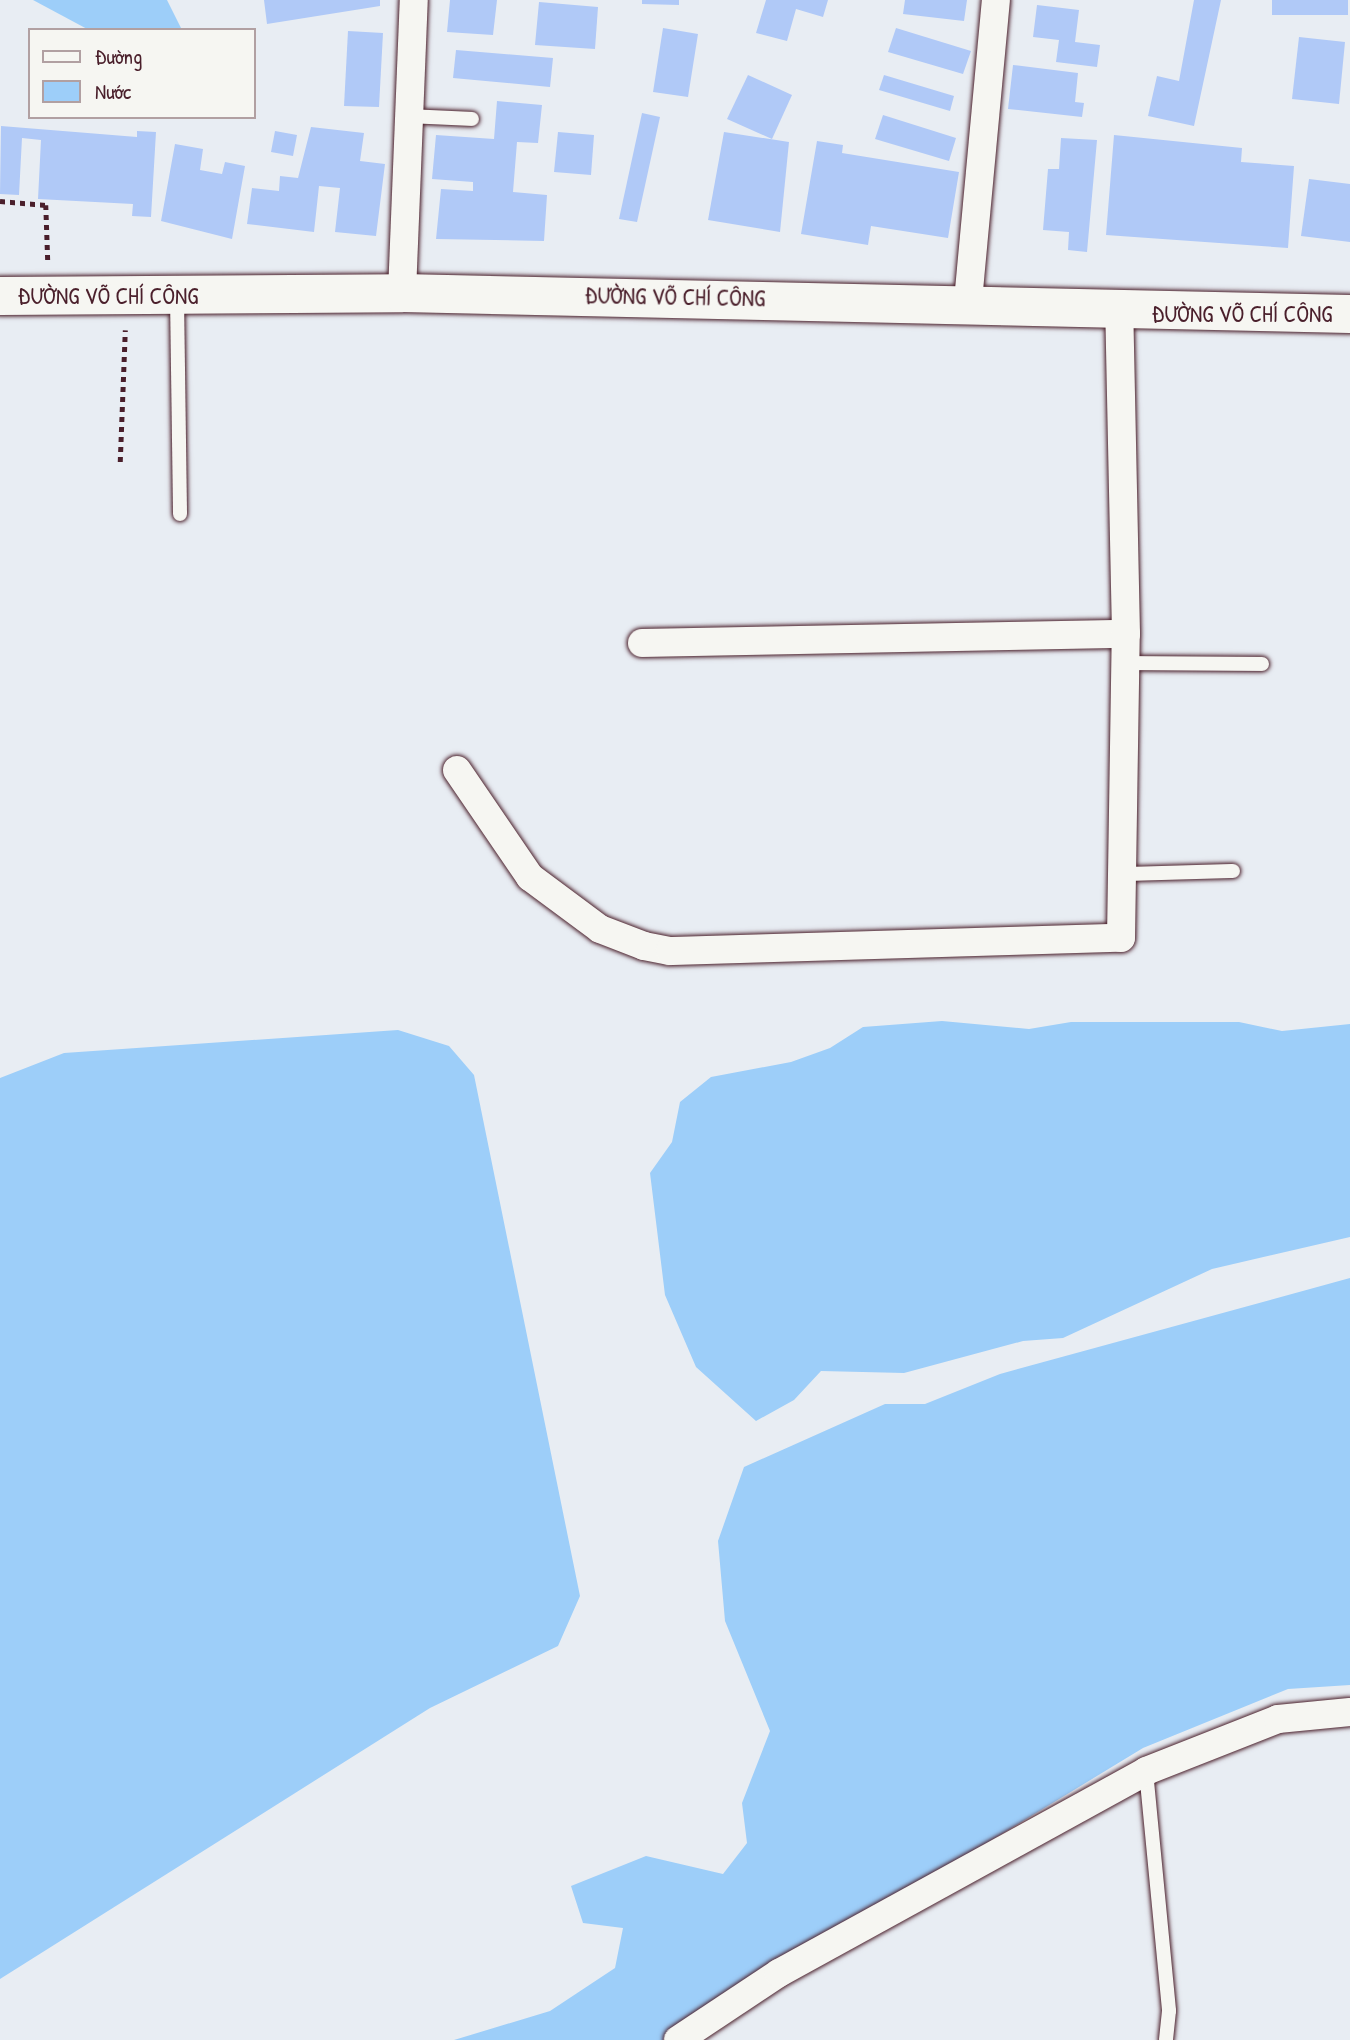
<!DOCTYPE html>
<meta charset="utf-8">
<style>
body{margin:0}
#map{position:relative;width:1350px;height:2040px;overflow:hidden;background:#e8edf3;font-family:"Patrick Hand",sans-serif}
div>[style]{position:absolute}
.water>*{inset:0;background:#9dcef9}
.building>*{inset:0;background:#b0c9f7}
.path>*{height:4.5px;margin-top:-2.25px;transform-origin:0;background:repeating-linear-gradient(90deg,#4a1f2b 0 5px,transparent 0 10px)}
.roads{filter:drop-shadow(0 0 2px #4a1f2b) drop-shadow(0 0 2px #4a1f2b)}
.service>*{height:14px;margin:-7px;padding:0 7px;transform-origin:7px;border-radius:7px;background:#f6f6f2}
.minor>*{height:28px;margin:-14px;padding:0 14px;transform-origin:14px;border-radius:14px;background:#f6f6f2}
.secondary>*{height:38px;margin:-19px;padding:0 19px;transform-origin:19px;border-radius:19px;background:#f6f6f2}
span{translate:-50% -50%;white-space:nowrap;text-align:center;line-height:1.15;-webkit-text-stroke:6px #f6f6f2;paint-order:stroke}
.street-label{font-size:23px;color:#4a1f2b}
.legend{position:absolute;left:28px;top:28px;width:228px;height:91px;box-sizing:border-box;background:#f6f6f2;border:2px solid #b1a0a2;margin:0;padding:9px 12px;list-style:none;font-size:21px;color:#4a1f2b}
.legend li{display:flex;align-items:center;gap:14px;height:35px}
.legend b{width:35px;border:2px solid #b1a0a2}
</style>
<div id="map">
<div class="water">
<div style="clip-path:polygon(33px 0,167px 0,182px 30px,89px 30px)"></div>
<div style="clip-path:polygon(942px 1021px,1029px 1029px,1071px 1022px,1239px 1022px,1282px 1031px,1350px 1024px,1350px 1237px,1212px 1269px,1063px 1338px,1023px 1341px,904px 1373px,821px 1371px,794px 1400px,756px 1421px,696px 1367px,665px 1295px,650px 1173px,672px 1142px,680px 1102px,711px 1077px,791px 1062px,830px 1048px,863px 1027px)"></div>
<div style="clip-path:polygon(398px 1030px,449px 1046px,474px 1075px,580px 1596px,558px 1646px,430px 1708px,0 1979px,0 1078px,64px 1053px)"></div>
<div style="clip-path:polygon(1350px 1278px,1350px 1685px,1288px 1689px,1143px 1748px,663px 2040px,454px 2040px,550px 2011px,615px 1968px,623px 1928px,583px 1923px,571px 1886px,646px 1856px,723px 1874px,747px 1843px,742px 1803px,770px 1731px,725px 1621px,718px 1541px,744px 1467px,885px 1404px,925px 1404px,1000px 1374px)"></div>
</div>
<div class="building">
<div style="clip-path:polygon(264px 0,380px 0,380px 6px,267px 24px)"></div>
<div style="clip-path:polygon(450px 0,497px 0,493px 35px,447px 32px)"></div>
<div style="clip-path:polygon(642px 0,679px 0,679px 5px,642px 4px)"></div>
<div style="clip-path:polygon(766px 0,828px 0,823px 17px,796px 9px,787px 41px,756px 33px)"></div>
<div style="clip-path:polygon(905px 0,967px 0,964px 21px,903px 14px)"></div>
<div style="clip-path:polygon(1194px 0,1221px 0,1194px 126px,1148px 116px,1157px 76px,1179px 81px)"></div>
<div style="clip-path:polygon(1272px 0,1348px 0,1348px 15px,1272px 15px)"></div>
<div style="clip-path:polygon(539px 2px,598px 7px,595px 49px,535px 45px)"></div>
<div style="clip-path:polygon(1037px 5px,1079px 10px,1075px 42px,1100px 45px,1097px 67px,1056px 62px,1059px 40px,1033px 37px)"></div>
<div style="clip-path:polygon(663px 28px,698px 34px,688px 97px,653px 92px)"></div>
<div style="clip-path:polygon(896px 28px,971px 51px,963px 74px,888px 52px)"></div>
<div style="clip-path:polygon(348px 31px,383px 33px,379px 107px,344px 106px)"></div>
<div style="clip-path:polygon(1299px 37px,1345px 42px,1339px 104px,1292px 99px)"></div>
<div style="clip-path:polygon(456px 50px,553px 58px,550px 87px,453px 78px)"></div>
<div style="clip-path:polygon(1013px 65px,1078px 73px,1075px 102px,1084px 103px,1082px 117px,1008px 109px)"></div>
<div style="clip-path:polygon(748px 75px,792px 95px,772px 139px,727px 119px)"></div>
<div style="clip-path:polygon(884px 75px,954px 96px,950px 111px,879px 90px)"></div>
<div style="clip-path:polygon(497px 101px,542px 105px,538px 143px,517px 142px,513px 192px,547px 195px,544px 241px,436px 239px,441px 189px,473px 191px,473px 182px,432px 179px,436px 135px,494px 139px)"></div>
<div style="clip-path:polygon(642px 113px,660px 117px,637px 222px,619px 219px)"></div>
<div style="clip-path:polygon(883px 115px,956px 138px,949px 161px,875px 139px)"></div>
<div style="clip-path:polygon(1px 126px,137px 137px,137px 131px,156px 132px,151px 217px,132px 216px,133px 204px,38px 199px,41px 140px,22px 138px,19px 195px,0 194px)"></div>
<div style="clip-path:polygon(311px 127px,364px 133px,360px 161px,385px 164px,376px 236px,335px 232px,340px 188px,319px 186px,314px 232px,247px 224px,252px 188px,279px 191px,280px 176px,298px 178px)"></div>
<div style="clip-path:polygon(275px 131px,297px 135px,293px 156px,271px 152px)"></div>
<div style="clip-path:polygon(558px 132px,594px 135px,591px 175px,554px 172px)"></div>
<div style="clip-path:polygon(724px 132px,789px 142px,780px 232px,708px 220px)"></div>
<div style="clip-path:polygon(1114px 135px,1242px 148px,1241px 162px,1294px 166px,1288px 248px,1106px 235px)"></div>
<div style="clip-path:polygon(1061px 138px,1097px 140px,1087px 252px,1068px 250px,1069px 232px,1043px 230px,1048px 169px,1059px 169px)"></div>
<div style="clip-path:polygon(817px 141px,843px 145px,842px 153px,959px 172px,948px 238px,871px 226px,868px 245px,801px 234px)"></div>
<div style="clip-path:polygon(175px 144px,203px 149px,200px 170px,222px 174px,225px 162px,245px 166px,232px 239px,161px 221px)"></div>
<div style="clip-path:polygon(1309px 179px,1350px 184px,1350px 242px,1301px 236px)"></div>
</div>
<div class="path">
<div style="left:0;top:201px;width:46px;rotate:5deg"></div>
<div style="left:46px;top:205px;width:56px;rotate:88deg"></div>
<div style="left:120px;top:462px;width:132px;rotate:-87.8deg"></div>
</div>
<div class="roads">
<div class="service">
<div style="left:409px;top:116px;width:63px;rotate:2.7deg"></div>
<div style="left:177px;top:297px;width:217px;rotate:89.2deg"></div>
<div style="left:1126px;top:663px;width:136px;rotate:0.4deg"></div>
<div style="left:1125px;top:874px;width:108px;rotate:-1.6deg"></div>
<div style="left:1146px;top:1771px;width:241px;rotate:84.5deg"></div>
<div style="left:1169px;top:2011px;width:29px;rotate:96deg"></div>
</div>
<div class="minor">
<div style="left:402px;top:293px;width:293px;rotate:-87.7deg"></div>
<div style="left:968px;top:301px;width:302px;rotate:-84.7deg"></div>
<div style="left:642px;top:643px;width:484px;rotate:-1.1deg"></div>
<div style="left:457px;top:770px;width:130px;rotate:55.7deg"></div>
<div style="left:530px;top:877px;width:87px;rotate:36.6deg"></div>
<div style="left:600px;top:929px;width:47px;rotate:21.1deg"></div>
<div style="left:644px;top:946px;width:26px;rotate:11deg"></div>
<div style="left:670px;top:951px;width:451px;rotate:-1.7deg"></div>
<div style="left:1121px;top:938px;width:304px;rotate:-89.1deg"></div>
<div style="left:1126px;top:634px;width:321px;rotate:-91.2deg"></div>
<div style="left:678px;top:2040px;width:121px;rotate:-33.6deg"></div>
<div style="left:779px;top:1973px;width:419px;rotate:-28.8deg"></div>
<div style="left:1146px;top:1771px;width:142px;rotate:-21.5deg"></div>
<div style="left:1278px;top:1719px;width:72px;rotate:-5.6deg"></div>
</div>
<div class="secondary">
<div style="left:0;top:296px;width:402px;rotate:-0.4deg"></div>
<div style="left:402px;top:293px;width:948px;rotate:1.27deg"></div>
</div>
</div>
<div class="street-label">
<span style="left:108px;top:296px">ĐƯỜNG VÕ CHÍ CÔNG</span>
<span style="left:675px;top:297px;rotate:1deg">ĐƯỜNG VÕ CHÍ CÔNG</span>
<span style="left:1242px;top:314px">ĐƯỜNG VÕ CHÍ CÔNG</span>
</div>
<ul class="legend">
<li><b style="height:9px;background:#f6f6f2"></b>Đường</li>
<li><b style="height:19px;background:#9dcef9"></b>Nước</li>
</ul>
</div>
